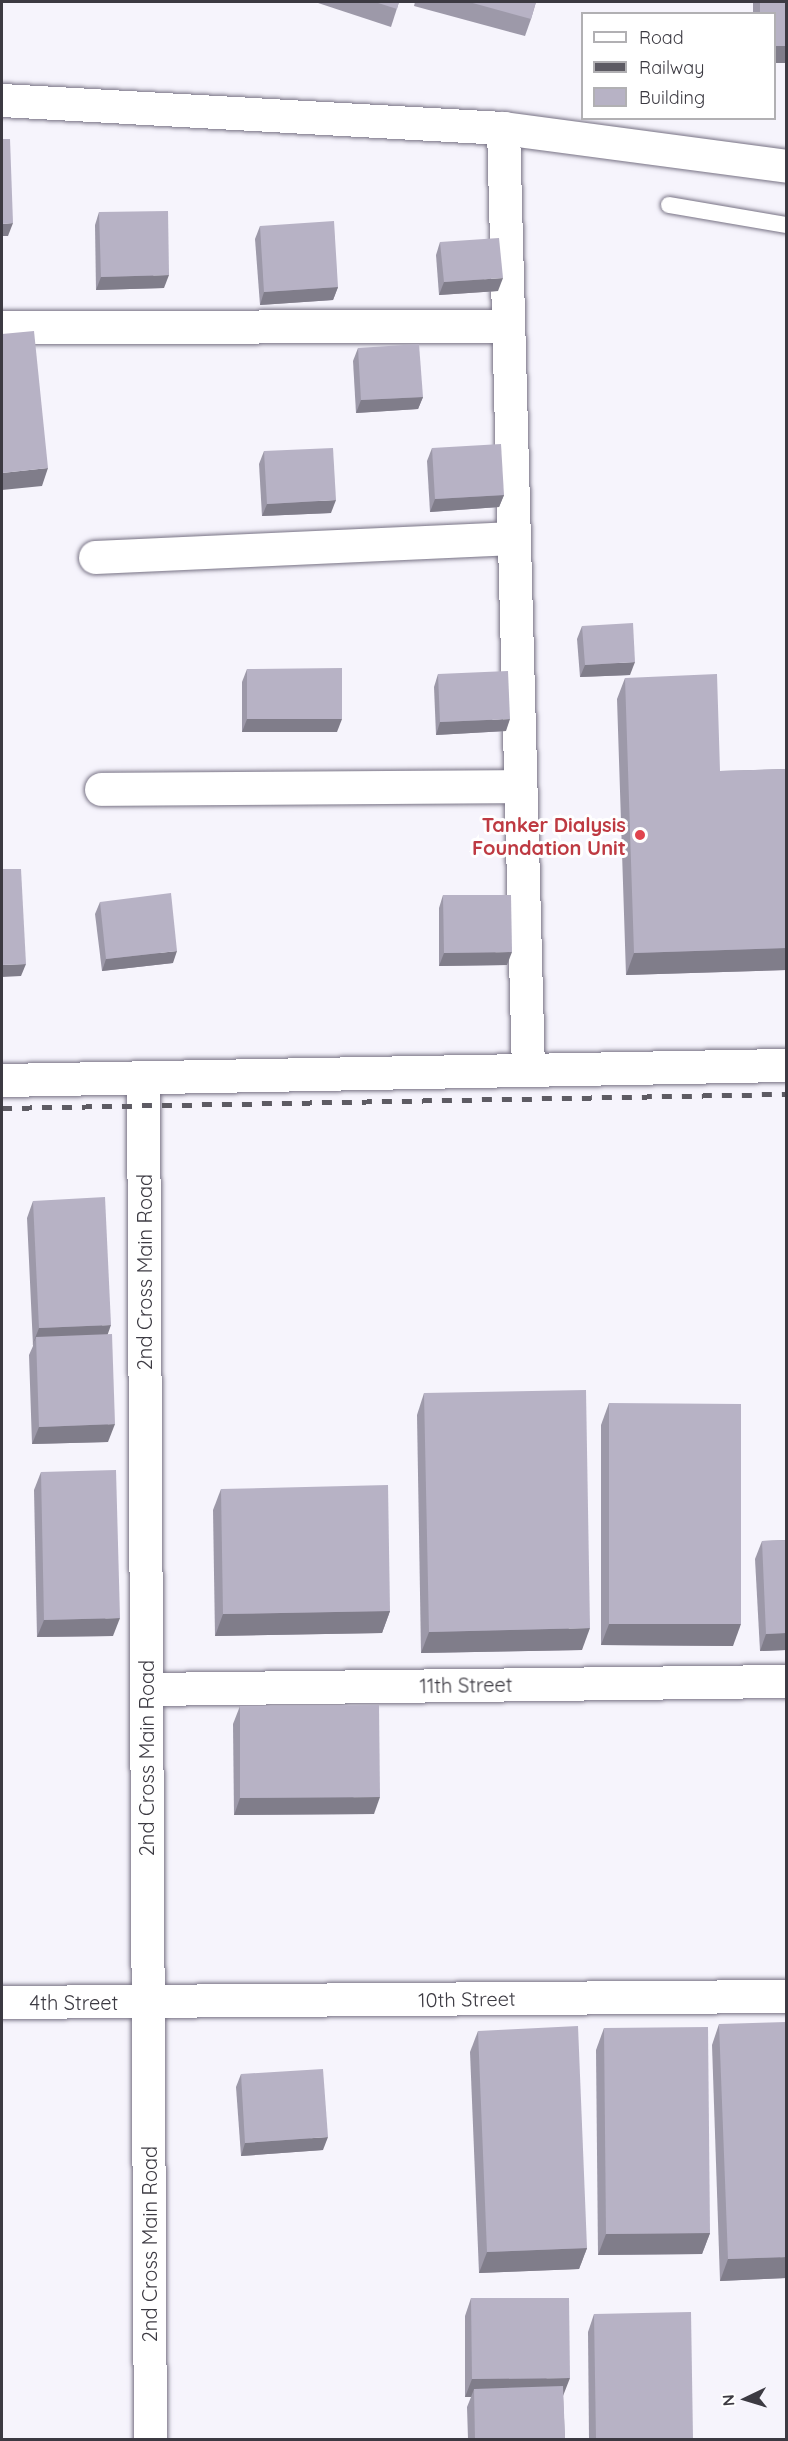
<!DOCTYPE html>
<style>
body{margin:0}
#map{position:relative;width:788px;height:2441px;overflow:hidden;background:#f6f4fc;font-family:Quicksand,sans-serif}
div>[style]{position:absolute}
.roads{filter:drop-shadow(0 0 2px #777284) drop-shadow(0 0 2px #777284)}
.lane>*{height:16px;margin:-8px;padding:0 8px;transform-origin:8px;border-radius:8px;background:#fff}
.street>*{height:33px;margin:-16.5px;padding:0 16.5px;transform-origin:16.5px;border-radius:16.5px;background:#fff}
.secondary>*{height:33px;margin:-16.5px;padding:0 16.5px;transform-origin:16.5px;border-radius:16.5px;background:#fff}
.rail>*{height:4.5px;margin-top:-2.25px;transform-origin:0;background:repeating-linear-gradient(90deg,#5d5b63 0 10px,transparent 0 20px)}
.wall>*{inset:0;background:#9d99a9}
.shaded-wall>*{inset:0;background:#807d8a}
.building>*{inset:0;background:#b7b2c5}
.dots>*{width:16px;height:16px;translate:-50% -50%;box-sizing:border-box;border:3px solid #fff;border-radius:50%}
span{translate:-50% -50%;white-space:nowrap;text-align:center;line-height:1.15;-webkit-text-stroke:6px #fff;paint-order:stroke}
.health-label{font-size:20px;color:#be3a42;font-weight:700}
.right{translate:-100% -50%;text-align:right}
.street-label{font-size:20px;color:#3c3a42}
.frame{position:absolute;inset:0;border:3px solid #3c3a42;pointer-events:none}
.legend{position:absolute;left:581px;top:12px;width:195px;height:108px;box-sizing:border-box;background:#fff;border:2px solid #b1b0b3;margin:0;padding:8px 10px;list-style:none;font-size:18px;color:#3c3a42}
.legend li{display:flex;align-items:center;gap:12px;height:30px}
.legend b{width:30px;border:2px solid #b1b0b3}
.north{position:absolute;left:716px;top:2369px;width:60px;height:60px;-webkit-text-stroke:4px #fff;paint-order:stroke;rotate:266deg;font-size:16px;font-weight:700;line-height:24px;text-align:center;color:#3c3a42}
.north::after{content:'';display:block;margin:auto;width:21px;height:27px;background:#3c3a42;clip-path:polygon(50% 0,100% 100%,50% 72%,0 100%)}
</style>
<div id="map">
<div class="roads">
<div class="lane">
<div style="left:669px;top:205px;width:119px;rotate:9.7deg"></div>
</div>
<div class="street">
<div style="left:2px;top:100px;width:502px;rotate:3.2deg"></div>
<div style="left:503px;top:128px;width:941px;rotate:88.48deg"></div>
<div style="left:503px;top:128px;width:286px;rotate:7.6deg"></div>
<div style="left:2px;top:327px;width:506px;rotate:-0.11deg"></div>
<div style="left:95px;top:557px;width:419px;rotate:-2.6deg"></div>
<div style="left:101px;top:789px;width:419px;rotate:-0.4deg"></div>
<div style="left:143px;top:1077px;width:1363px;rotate:89.71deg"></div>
<div style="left:146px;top:1689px;width:640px;rotate:-0.72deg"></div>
<div style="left:2px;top:2002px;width:784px;rotate:-0.44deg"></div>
</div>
<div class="secondary">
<div style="left:2px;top:1080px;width:784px;rotate:-1.1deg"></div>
</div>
</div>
<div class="rail">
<div style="left:2px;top:1108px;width:784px;rotate:-1.02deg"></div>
</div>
<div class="wall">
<div style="clip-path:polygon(315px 2px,399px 2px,391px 27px)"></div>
<div style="clip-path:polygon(415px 2px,536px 2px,531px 19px,525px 36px,414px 6px)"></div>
<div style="clip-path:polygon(753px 2px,786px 2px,786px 63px,774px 63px,774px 14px,753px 14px)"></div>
<div style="clip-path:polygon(99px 212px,164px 288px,96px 290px,95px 225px)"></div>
<div style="clip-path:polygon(260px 226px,338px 287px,333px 300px,260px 305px,255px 239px)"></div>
<div style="clip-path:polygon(440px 242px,498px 291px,439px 295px,436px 255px)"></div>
<div style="clip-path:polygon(358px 348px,423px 397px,418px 409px,356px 413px,353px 361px)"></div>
<div style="clip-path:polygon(432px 448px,504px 495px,499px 507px,430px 512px,427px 461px)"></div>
<div style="clip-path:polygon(264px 451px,331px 513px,262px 516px,259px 464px)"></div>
<div style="clip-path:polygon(582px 626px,630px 675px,580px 677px,577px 639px)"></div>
<div style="clip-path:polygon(247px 669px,337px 732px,242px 732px,242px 682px)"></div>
<div style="clip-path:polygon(438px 674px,506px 731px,436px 735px,434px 687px)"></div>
<div style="clip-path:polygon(625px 678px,720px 771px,786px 769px,786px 970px,626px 975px,617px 699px)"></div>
<div style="clip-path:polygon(443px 895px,507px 965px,439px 966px,439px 908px)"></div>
<div style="clip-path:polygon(100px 902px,173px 963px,102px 971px,95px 914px)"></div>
<div style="clip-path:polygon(33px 1201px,107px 1334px,108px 1442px,32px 1444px,29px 1355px,33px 1346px,27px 1218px)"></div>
<div style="clip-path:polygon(424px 1393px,582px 1650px,421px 1653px,417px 1415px)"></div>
<div style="clip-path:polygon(609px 1403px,733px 1646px,601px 1645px,601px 1425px)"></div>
<div style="clip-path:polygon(41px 1472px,113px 1636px,37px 1637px,34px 1490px)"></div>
<div style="clip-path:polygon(221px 1489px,390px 1611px,382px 1633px,215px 1636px,213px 1510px)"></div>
<div style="clip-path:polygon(786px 1540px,786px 1650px,760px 1651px,755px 1559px,762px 1541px)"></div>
<div style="clip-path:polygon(240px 1706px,374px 1814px,234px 1815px,233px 1724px)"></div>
<div style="clip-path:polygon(719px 2024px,786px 2278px,720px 2281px,712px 2045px)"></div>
<div style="clip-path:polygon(604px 2028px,710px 2233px,702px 2254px,598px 2255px,596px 2050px)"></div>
<div style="clip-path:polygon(478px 2031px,587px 2248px,579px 2269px,479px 2273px,470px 2052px)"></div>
<div style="clip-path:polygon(241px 2074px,323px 2150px,241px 2156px,236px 2087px)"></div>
<div style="clip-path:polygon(471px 2298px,563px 2396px,565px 2439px,468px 2439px,467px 2407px,471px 2397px,465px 2397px,465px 2316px)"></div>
<div style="clip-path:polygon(594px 2314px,693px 2439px,589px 2439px,588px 2332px)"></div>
</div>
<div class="shaded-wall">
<div style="clip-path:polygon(774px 46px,786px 46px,786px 63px,774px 63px)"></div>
<div style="clip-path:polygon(13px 223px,8px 236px,2px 236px,2px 224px)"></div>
<div style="clip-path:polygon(169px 275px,164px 288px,96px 290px,101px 277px)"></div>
<div style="clip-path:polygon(503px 278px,498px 291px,439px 295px,444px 282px)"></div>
<div style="clip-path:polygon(338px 287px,333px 300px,260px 305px,264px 292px)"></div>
<div style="clip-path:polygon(423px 397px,418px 409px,356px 413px,361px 400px)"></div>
<div style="clip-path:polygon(48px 468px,42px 486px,2px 490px,2px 473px)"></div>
<div style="clip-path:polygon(504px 495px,499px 507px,430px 512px,435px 499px)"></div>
<div style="clip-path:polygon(336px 500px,331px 513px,262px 516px,267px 504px)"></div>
<div style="clip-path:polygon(635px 662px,630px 675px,580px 677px,585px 665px)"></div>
<div style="clip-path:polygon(247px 719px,342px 719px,337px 732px,242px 732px)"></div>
<div style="clip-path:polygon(510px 719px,506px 731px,436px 735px,440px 722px)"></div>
<div style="clip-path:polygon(786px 948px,786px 970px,626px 975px,634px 953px)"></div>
<div style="clip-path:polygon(177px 951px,173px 963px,102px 971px,106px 959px)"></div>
<div style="clip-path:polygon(512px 952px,507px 965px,439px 966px,444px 953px)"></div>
<div style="clip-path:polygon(26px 964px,21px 976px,2px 977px,2px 965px)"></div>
<div style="clip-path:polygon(111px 1325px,105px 1342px,36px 1337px,32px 1346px,39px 1328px)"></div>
<div style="clip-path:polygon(115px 1424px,108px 1442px,32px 1444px,39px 1427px)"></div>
<div style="clip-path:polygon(390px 1611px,382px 1633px,215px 1636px,223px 1614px)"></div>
<div style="clip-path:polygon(120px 1618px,113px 1636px,37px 1637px,44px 1620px)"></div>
<div style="clip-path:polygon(609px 1624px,741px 1624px,733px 1646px,601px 1645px)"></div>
<div style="clip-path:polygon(590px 1628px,582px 1650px,421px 1653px,429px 1632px)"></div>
<div style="clip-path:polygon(786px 1633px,786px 1650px,760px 1651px,766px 1634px)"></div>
<div style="clip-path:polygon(380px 1797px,374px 1814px,234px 1815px,240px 1798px)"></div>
<div style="clip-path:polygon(328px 2137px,323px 2150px,241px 2156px,245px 2143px)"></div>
<div style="clip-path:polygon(710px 2233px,702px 2254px,598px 2255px,606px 2234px)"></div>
<div style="clip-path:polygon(587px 2248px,579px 2269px,479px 2273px,487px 2252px)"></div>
<div style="clip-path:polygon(786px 2257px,786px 2278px,720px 2281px,728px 2259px)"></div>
<div style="clip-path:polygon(570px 2378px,563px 2396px,474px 2389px,471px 2397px,465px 2397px,472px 2379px)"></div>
</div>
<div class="building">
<div style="clip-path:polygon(375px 2px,399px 2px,397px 9px)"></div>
<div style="clip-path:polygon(469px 2px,536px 2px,531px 19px)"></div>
<div style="clip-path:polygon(760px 2px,786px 2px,786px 46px,774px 46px,774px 14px,760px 14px)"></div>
<div style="clip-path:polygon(2px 139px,10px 139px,13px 223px,2px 224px)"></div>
<div style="clip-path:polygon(168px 211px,169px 275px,101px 277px,99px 212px)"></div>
<div style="clip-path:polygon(334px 221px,338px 287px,264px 292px,260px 226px)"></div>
<div style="clip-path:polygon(499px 238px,503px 278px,444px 282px,440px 242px)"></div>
<div style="clip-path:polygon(34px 331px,48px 468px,2px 473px,2px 334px)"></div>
<div style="clip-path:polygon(419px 344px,423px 397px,361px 400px,358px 348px)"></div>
<div style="clip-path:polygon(501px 444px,504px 495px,435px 499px,432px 448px)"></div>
<div style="clip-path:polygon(333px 448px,336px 500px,267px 504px,264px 451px)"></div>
<div style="clip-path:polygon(633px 623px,635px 662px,585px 665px,582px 626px)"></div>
<div style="clip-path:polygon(342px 668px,342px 719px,247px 719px,247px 669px)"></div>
<div style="clip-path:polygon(508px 671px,510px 719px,440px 722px,438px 674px)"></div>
<div style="clip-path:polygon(717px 674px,720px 771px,786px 769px,786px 948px,634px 953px,625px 678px)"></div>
<div style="clip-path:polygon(2px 869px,21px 869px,26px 964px,2px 965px)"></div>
<div style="clip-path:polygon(171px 893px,177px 951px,106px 959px,100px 902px)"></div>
<div style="clip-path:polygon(443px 895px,511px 895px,512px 952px,444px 953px)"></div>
<div style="clip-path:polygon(105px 1197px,111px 1325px,39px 1328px,33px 1201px)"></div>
<div style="clip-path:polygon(112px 1334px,115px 1424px,39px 1427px,36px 1337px)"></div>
<div style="clip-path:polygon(586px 1390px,590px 1628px,429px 1632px,424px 1393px)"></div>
<div style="clip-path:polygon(609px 1403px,741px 1404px,741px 1624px,609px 1624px)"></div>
<div style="clip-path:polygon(116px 1470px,120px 1618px,44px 1620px,41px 1472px)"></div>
<div style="clip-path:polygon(388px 1485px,390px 1611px,223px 1614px,221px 1489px)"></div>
<div style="clip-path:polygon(786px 1540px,786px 1633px,766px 1634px,762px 1541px)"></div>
<div style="clip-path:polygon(379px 1705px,380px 1797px,240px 1798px,240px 1706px)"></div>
<div style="clip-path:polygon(786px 2022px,786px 2257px,728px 2259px,719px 2024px)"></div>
<div style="clip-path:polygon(578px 2026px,587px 2248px,487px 2252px,478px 2031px)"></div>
<div style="clip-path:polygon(708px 2027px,710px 2233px,606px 2234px,604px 2028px)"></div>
<div style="clip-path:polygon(323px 2069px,328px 2137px,245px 2143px,241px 2074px)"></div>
<div style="clip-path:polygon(471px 2298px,569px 2298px,570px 2378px,472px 2379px)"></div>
<div style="clip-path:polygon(691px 2312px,693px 2439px,596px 2439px,594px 2314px)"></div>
<div style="clip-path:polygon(563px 2386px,565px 2439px,475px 2439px,474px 2389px)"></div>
</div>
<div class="dots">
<div style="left:640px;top:835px;background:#e0444e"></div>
</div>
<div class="health-label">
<span class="right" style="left:626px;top:836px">Tanker Dialysis<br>Foundation Unit</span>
</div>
<div class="street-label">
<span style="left:144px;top:1272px;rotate:-90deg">2nd Cross Main Road</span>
<span style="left:466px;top:1685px;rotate:-1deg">11th Street</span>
<span style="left:146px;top:1758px;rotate:-90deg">2nd Cross Main Road</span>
<span style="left:467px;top:1999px;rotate:-1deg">10th Street</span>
<span style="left:74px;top:2002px">4th Street</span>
<span style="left:149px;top:2244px;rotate:-90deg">2nd Cross Main Road</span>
</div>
<div class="frame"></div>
<ul class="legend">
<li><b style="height:8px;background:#fff"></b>Road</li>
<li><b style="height:8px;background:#5d5b63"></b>Railway</li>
<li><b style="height:16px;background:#b7b2c5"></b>Building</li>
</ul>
<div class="north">N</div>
</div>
